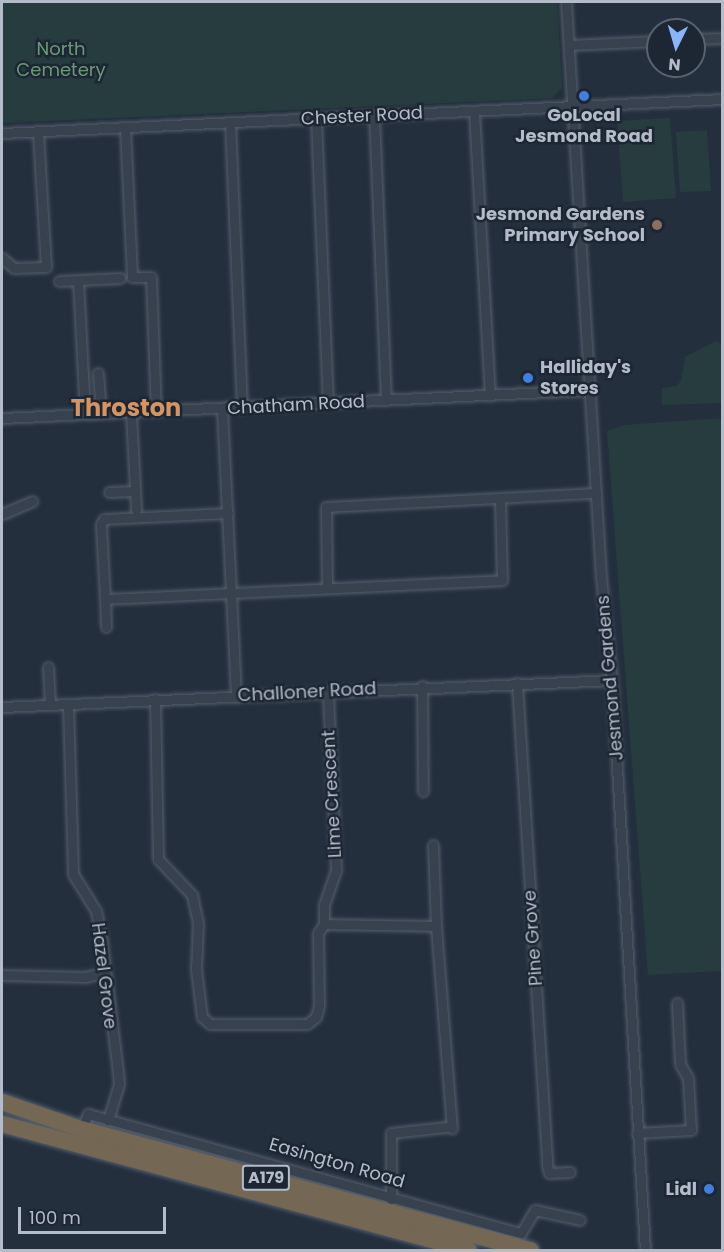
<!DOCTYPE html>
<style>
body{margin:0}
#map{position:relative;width:724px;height:1252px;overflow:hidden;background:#242f3e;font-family:Poppins,sans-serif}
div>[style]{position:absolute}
.green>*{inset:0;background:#263c3f}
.roads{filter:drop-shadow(0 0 2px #565f6c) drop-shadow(0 0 2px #565f6c)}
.street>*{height:9px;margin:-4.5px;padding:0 4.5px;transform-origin:4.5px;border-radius:4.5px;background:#38414e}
.highway>*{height:16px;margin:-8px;padding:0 8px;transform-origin:8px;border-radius:8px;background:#746855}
.dots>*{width:16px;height:16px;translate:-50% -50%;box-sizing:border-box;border:3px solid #1d2633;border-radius:50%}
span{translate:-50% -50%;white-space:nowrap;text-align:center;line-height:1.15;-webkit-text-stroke:5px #1d2633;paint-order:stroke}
.shield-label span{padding:2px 4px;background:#1d2633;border:2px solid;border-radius:4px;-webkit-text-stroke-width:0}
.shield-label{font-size:16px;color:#b4bcc9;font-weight:700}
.park-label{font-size:18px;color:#6b9a76}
.street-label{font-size:18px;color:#b4bcc9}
.poi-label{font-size:18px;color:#b4bcc9;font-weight:700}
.right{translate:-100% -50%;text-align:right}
.left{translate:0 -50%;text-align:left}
.district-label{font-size:24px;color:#d59563;font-weight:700}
.frame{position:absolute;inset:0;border:3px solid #b4bcc9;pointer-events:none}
.north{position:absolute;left:646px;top:18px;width:60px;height:60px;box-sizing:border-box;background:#1d2633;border:2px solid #59626f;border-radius:50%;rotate:185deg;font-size:16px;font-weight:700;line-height:24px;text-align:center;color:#b4bcc9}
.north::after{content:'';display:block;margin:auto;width:21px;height:27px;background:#8ab4f8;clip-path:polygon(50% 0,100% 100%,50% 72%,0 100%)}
.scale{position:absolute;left:18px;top:1207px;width:148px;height:27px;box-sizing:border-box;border:3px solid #b4bcc9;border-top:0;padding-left:8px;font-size:18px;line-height:21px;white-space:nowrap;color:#b4bcc9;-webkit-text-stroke:4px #1d2633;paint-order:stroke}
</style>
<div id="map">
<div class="green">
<div style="clip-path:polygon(2px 2px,557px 2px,562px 88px,552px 98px,2px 123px)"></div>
<div style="clip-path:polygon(670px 118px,676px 198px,623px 202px,617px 121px)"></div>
<div style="clip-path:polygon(707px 130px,711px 191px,680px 192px,676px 132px)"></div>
<div style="clip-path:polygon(716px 341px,722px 344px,722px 403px,662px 405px,662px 388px,676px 386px,681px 381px,685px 357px)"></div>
<div style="clip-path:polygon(722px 418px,722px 971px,648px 975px,607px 431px,624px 425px)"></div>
</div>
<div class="roads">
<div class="street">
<div style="left:566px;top:2px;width:576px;rotate:86.52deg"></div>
<div style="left:601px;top:577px;width:104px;rotate:83.9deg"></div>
<div style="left:612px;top:680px;width:571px;rotate:86.69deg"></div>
<div style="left:694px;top:39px;width:28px;rotate:-2deg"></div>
<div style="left:569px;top:45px;width:89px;rotate:-2.6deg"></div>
<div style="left:474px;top:111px;width:285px;rotate:86.8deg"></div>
<div style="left:374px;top:115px;width:285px;rotate:87.6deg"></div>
<div style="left:316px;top:118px;width:285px;rotate:87.6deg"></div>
<div style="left:230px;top:122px;width:286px;rotate:87.6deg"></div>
<div style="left:125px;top:127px;width:150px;rotate:87.3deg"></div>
<div style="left:132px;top:277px;width:19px"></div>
<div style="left:151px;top:277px;width:134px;rotate:87.9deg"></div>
<div style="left:2px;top:133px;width:721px;rotate:-2.7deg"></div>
<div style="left:2px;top:258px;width:16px;rotate:40deg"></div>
<div style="left:14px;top:268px;width:32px;rotate:-2deg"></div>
<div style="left:46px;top:267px;width:136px;rotate:-93.4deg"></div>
<div style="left:78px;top:280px;width:134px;rotate:87deg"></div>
<div style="left:59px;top:281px;width:61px;rotate:-2.8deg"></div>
<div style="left:98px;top:373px;width:41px;rotate:85.8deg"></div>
<div style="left:222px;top:409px;width:287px;rotate:87.2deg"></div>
<div style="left:131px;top:413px;width:97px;rotate:87deg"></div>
<div style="left:2px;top:418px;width:589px;rotate:-2.73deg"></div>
<div style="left:109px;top:492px;width:26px;rotate:-2deg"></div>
<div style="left:2px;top:514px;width:33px;rotate:-23deg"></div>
<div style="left:327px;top:587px;width:80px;rotate:-90.7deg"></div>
<div style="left:326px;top:507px;width:270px;rotate:-3deg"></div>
<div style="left:105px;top:599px;width:75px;rotate:-93.1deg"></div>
<div style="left:101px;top:524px;width:6px;rotate:-59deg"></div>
<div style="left:104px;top:519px;width:124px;rotate:-2.8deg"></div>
<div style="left:106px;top:627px;width:28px;rotate:-92deg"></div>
<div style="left:105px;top:599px;width:397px;rotate:-2.7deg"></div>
<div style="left:502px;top:580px;width:81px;rotate:-91.4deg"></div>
<div style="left:48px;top:667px;width:38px;rotate:87deg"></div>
<div style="left:517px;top:683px;width:483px;rotate:86.4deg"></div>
<div style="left:547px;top:1165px;width:8px;rotate:76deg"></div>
<div style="left:549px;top:1173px;width:21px;rotate:-3deg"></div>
<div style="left:422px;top:686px;width:105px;rotate:89.5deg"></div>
<div style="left:155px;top:699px;width:160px;rotate:88.9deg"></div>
<div style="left:158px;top:859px;width:50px;rotate:46.6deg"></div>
<div style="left:192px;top:895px;width:30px;rotate:78deg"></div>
<div style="left:198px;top:924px;width:45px;rotate:92.5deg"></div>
<div style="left:196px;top:969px;width:48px;rotate:82.9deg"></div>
<div style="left:202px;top:1017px;width:11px;rotate:41deg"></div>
<div style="left:210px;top:1024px;width:97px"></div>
<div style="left:307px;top:1024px;width:11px;rotate:-38deg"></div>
<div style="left:316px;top:1017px;width:11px;rotate:-75deg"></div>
<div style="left:319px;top:1006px;width:73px;rotate:-90.8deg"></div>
<div style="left:318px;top:933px;width:11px;rotate:-56deg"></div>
<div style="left:324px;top:924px;width:19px;rotate:-90deg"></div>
<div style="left:324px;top:905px;width:37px;rotate:-71deg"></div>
<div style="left:336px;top:870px;width:179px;rotate:-92.6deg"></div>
<div style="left:68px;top:704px;width:170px;rotate:88.3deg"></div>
<div style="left:73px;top:874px;width:44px;rotate:58.1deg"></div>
<div style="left:96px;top:911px;width:24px;rotate:78deg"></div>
<div style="left:101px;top:934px;width:140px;rotate:83deg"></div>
<div style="left:118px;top:1073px;width:11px;rotate:85deg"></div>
<div style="left:119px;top:1084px;width:38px;rotate:107deg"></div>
<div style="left:2px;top:707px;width:611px;rotate:-2.53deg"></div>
<div style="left:433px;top:845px;width:81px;rotate:87.9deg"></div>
<div style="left:324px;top:924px;width:112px;rotate:1deg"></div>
<div style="left:436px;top:926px;width:203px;rotate:85.5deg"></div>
<div style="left:2px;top:975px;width:83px;rotate:1.4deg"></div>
<div style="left:85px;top:977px;width:18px;rotate:-13deg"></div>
<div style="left:80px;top:1132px;width:20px;rotate:-66deg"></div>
<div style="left:88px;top:1114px;width:449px;rotate:15.4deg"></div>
<div style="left:521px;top:1233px;width:27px;rotate:-59deg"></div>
<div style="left:535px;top:1210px;width:46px;rotate:12.5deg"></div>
<div style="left:637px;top:1133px;width:54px;rotate:-3.2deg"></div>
<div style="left:691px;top:1130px;width:52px;rotate:-93.3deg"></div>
<div style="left:688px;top:1078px;width:16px;rotate:-120deg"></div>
<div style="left:680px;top:1064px;width:61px;rotate:-92.8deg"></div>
<div style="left:391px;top:1199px;width:66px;rotate:-90deg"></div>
<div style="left:391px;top:1133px;width:55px;rotate:-6.2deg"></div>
</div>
<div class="highway">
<div style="left:2px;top:1102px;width:83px;rotate:18.9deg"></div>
<div style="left:81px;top:1129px;width:466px;rotate:15.1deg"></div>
<div style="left:2px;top:1124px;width:483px;rotate:15.1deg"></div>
</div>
</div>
<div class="dots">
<div style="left:584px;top:96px;background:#3f7fe0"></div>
<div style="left:657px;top:225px;background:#8d6e63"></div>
<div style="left:528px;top:378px;background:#3f7fe0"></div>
<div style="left:709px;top:1189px;background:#3f7fe0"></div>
</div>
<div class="shield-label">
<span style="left:266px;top:1178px">A179</span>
</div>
<div class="park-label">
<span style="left:61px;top:60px">North<br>Cemetery</span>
</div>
<div class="street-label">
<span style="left:362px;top:116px;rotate:-3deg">Chester Road</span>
<span style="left:296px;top:405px;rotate:-3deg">Chatham Road</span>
<span style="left:610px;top:678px;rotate:-95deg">Jesmond Gardens</span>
<span style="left:307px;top:692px;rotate:-3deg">Challoner Road</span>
<span style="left:332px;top:794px;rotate:-93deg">Lime Crescent</span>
<span style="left:533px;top:938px;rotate:-94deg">Pine Grove</span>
<span style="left:104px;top:976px;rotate:83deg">Hazel Grove</span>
<span style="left:337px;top:1163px;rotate:16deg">Easington Road</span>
</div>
<div class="poi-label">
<span style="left:584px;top:126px">GoLocal<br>Jesmond Road</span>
<span class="right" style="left:645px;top:225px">Jesmond Gardens<br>Primary School</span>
<span class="left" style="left:540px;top:378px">Halliday's<br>Stores</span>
<span class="right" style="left:697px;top:1189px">Lidl</span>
</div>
<div class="district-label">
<span style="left:126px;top:408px">Throston</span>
</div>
<div class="frame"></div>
<div class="north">N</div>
<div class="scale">100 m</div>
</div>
